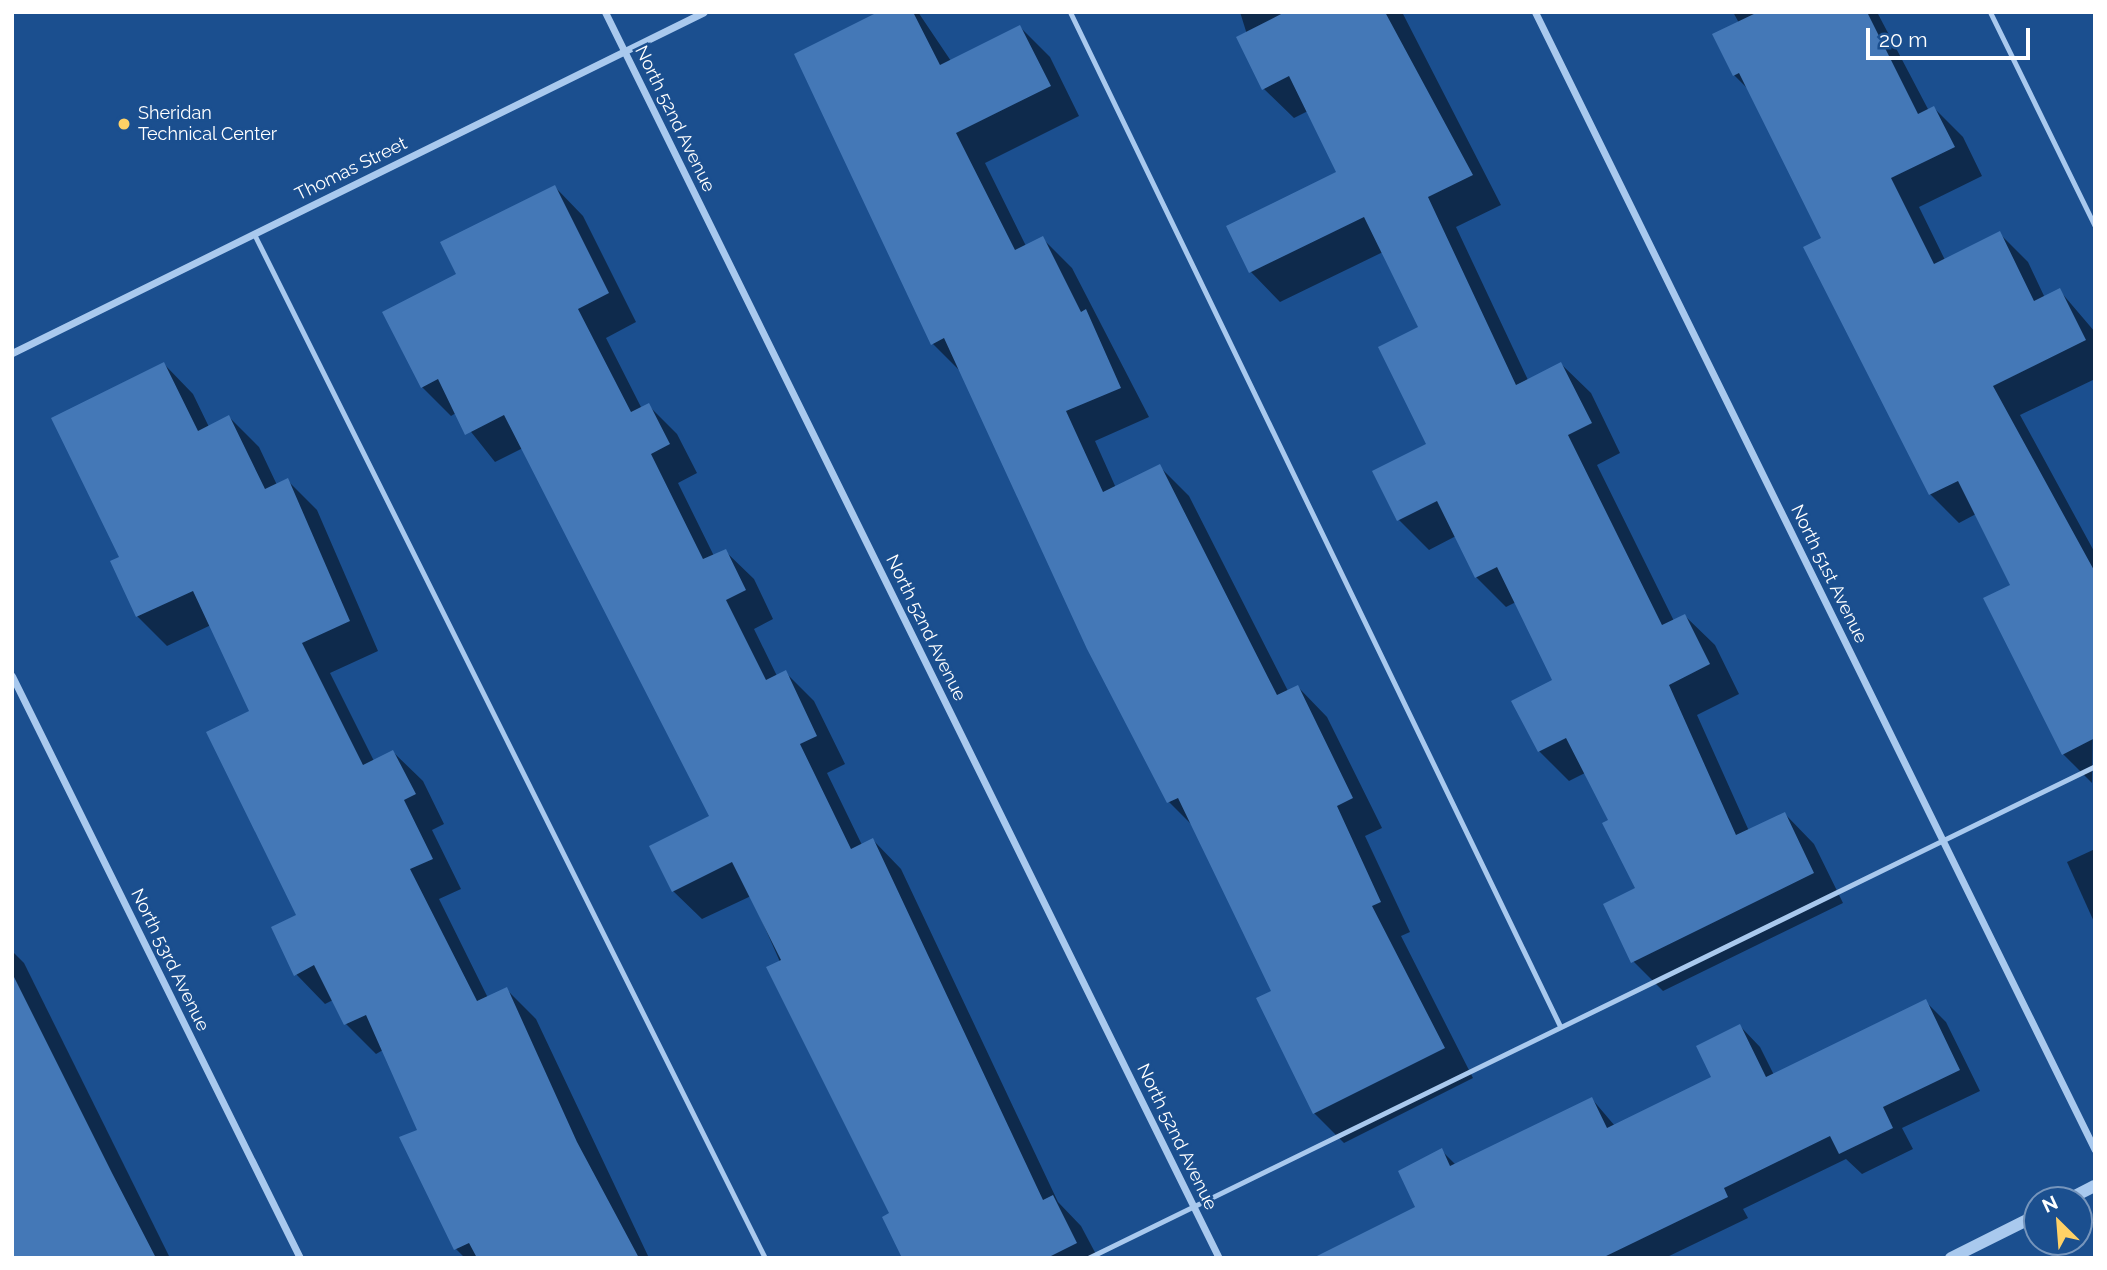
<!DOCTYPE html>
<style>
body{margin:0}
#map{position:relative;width:2107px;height:1270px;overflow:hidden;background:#1b4f8f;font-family:Raleway,sans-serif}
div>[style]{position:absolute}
.shadow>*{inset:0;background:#0007}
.building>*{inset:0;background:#4478b7}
.service>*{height:5px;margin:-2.5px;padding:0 2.5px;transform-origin:2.5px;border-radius:2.5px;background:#a9c9ee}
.minor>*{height:7px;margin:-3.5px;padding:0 3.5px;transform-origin:3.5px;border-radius:3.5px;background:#a9c9ee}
.tertiary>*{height:12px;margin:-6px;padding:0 6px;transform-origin:6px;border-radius:6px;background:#a9c9ee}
.dots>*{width:19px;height:19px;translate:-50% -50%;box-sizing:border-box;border:4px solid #1b4f8f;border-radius:50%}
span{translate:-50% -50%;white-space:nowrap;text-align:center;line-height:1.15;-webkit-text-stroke:5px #1b4f8f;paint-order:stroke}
.poi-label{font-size:18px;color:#fff}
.left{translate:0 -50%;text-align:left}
.street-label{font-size:18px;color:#fff}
.frame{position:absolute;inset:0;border:14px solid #fff;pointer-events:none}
.north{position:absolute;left:2023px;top:1186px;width:70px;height:70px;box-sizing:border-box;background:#1b4f8f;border:2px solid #7695bc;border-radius:50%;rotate:335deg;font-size:19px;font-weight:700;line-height:28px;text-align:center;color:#fff}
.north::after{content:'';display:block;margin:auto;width:24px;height:32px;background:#ffd166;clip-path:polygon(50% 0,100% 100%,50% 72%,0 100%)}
.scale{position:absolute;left:1866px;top:28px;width:164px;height:32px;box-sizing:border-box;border:4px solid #fff;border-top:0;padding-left:9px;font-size:21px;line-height:24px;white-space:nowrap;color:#fff;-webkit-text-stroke:5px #1b4f8f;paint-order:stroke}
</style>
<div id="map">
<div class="shadow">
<div style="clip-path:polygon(882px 12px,918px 12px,951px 61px,1020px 27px,1050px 57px,1079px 116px,985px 163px,1026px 246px,1042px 238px,1072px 268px,1149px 417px,1095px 441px,1116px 488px,1160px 467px,1189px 496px,1288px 691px,1298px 687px,1327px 717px,1382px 828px,1365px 836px,1410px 932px,1401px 936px,1473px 1078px,1344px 1143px,1314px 1113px,1273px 992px,1194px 827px,1169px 802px,962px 373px,933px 344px)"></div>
<div style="clip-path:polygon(1240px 12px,1402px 12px,1501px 205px,1456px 227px,1528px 380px,1561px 364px,1591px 393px,1620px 453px,1597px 465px,1674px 621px,1685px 616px,1715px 645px,1739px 694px,1697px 715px,1749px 831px,1785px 814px,1814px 844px,1843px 903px,1663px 991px,1633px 961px,1637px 889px,1610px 821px,1585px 773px,1569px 781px,1539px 751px,1514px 702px,1555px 681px,1516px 602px,1506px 607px,1476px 577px,1456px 536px,1429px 550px,1399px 520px,1375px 472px,1428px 445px,1420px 328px,1383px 252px,1280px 302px,1251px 272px,1228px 227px,1338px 173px,1308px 111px,1294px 118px,1264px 89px)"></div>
<div style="clip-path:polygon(1733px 12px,1877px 12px,1929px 111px,1934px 108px,1963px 137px,1982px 176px,1919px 207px,1945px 260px,1999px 233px,2028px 262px,2045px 298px,2060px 291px,2095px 332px,2095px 379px,2020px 415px,2095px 553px,2092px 783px,2063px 754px,2012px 585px,1976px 514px,1959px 523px,1930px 494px,1823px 239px,1749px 90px,1734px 75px,1739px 23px)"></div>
<div style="clip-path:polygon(555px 187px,583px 216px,636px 322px,606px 338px,642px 409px,648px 405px,677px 434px,697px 473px,678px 483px,714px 556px,725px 551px,754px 579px,773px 619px,754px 629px,777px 676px,785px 672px,814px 701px,845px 764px,827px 773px,862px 845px,873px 840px,901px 869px,1058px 1202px,1081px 1226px,1098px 1258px,904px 1258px,891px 1214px,751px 896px,702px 919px,673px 891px,712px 817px,523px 448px,495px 462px,456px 413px,451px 416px,422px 387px,459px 275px)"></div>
<div style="clip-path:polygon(164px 364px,193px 394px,209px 427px,229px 417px,259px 447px,277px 485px,287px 480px,317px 510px,378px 651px,330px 673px,374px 761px,393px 752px,423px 781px,444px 824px,432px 830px,461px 889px,439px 899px,488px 998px,507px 990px,536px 1019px,649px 1258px,465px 1258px,456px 1249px,419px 1131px,383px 1050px,376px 1054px,346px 1024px,333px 1000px,325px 1004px,296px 974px,298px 915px,251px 712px,211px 625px,167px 646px,137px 616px,122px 557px)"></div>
<div style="clip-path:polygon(2095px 849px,2095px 924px,2067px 862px)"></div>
<div style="clip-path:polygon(12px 951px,24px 963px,170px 1258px,17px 1258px,12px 1248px)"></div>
<div style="clip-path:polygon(1925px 1001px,1946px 1022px,1980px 1091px,1902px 1128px,1913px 1149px,1862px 1174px,1846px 1159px,1743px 1209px,1748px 1218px,1665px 1258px,1335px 1258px,1418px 1207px,1441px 1150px,1456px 1165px,1592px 1099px,1615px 1126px,1713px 1078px,1740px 1026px,1760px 1047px,1774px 1075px)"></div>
</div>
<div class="building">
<div style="clip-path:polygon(878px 12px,913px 12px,940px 65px,1020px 25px,1051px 86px,956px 133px,1015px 250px,1043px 236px,1081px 312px,1086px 309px,1121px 388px,1066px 411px,1103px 492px,1160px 464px,1277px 695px,1298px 685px,1353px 798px,1337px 806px,1381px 902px,1372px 906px,1445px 1048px,1313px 1114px,1256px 998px,1271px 991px,1178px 798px,1167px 803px,1087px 649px,944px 338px,931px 345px,794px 54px)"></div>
<div style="clip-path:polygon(1285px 12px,1385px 12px,1473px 175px,1428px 197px,1516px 385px,1561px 362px,1592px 423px,1568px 435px,1662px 625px,1685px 614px,1710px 664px,1669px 685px,1736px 835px,1785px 812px,1814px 873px,1631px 963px,1603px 904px,1635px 888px,1602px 823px,1608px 820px,1566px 738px,1538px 752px,1511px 701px,1552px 680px,1497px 567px,1475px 578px,1437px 501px,1397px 521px,1372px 471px,1426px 444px,1378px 347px,1418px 327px,1364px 217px,1249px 273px,1226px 226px,1336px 172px,1289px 76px,1262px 90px,1236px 37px)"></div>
<div style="clip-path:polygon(1758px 12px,1867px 12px,1918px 114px,1934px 106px,1955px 147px,1891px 178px,1934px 264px,2000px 231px,2034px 301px,2060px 288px,2086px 340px,1993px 386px,2095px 572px,2095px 738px,2062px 755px,1983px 598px,2010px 585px,1958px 481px,1929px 495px,1803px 247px,1821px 238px,1739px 73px,1733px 76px,1712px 34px)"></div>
<div style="clip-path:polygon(555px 185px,609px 293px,578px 309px,631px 412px,649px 403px,670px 444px,651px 454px,703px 559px,726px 549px,746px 590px,726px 600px,766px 680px,786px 670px,817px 736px,800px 744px,851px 849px,873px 838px,1043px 1200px,1053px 1195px,1077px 1243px,1047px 1258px,902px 1258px,882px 1217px,889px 1213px,766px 967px,781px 960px,732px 862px,672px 892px,649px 846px,709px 816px,504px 415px,465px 435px,438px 379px,421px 388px,382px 312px,456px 274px,440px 242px)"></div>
<div style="clip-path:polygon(164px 362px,198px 431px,229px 415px,265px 489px,288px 478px,350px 621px,302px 643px,363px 765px,393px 750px,416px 794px,404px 800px,433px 859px,410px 869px,477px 1001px,507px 987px,577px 1142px,639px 1258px,477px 1258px,469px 1243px,454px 1250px,399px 1137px,417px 1130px,366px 1015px,344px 1025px,314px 965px,294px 976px,271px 927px,296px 915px,206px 732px,249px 711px,193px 591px,136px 617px,110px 561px,119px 557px,51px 418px)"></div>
<div style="clip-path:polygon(12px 973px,112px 1173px,156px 1258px,12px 1258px)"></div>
<div style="clip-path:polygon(1926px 999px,1960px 1070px,1883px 1107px,1893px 1128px,1839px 1154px,1830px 1136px,1724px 1188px,1728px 1197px,1602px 1258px,1313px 1258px,1415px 1207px,1398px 1171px,1442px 1148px,1450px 1166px,1592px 1097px,1607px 1128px,1711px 1077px,1696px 1046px,1740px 1024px,1766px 1077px)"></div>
</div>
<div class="service">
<div style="left:1070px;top:12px;width:1126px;rotate:64.21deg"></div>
<div style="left:1990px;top:12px;width:238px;rotate:63.9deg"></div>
<div style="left:254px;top:234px;width:1144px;rotate:63.48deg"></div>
<div style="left:1088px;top:1258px;width:1121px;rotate:-26.04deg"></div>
</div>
<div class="minor">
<div style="left:605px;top:12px;width:1389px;rotate:63.77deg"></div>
<div style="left:1535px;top:12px;width:1268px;rotate:63.8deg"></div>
<div style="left:12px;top:353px;width:771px;rotate:-26.23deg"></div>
<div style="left:12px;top:676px;width:649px;rotate:63.67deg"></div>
</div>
<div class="tertiary">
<div style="left:2067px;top:1200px;width:31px;rotate:-27deg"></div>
<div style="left:1951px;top:1258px;width:96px;rotate:-26.6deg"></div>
</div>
<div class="dots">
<div style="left:124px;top:124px;background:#ffd166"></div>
</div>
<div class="poi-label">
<span class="left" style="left:138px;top:124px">Sheridan<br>Technical Center</span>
</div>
<div class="street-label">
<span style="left:675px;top:119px;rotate:64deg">North 52nd Avenue</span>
<span style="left:351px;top:169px;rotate:-26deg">Thomas Street</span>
<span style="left:1829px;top:574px;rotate:64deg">North 51st Avenue</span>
<span style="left:926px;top:628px;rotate:64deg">North 52nd Avenue</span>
<span style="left:170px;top:960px;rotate:64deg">North 53rd Avenue</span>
<span style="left:1177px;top:1137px;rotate:64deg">North 52nd Avenue</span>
</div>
<div class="frame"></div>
<div class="north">N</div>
<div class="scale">20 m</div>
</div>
